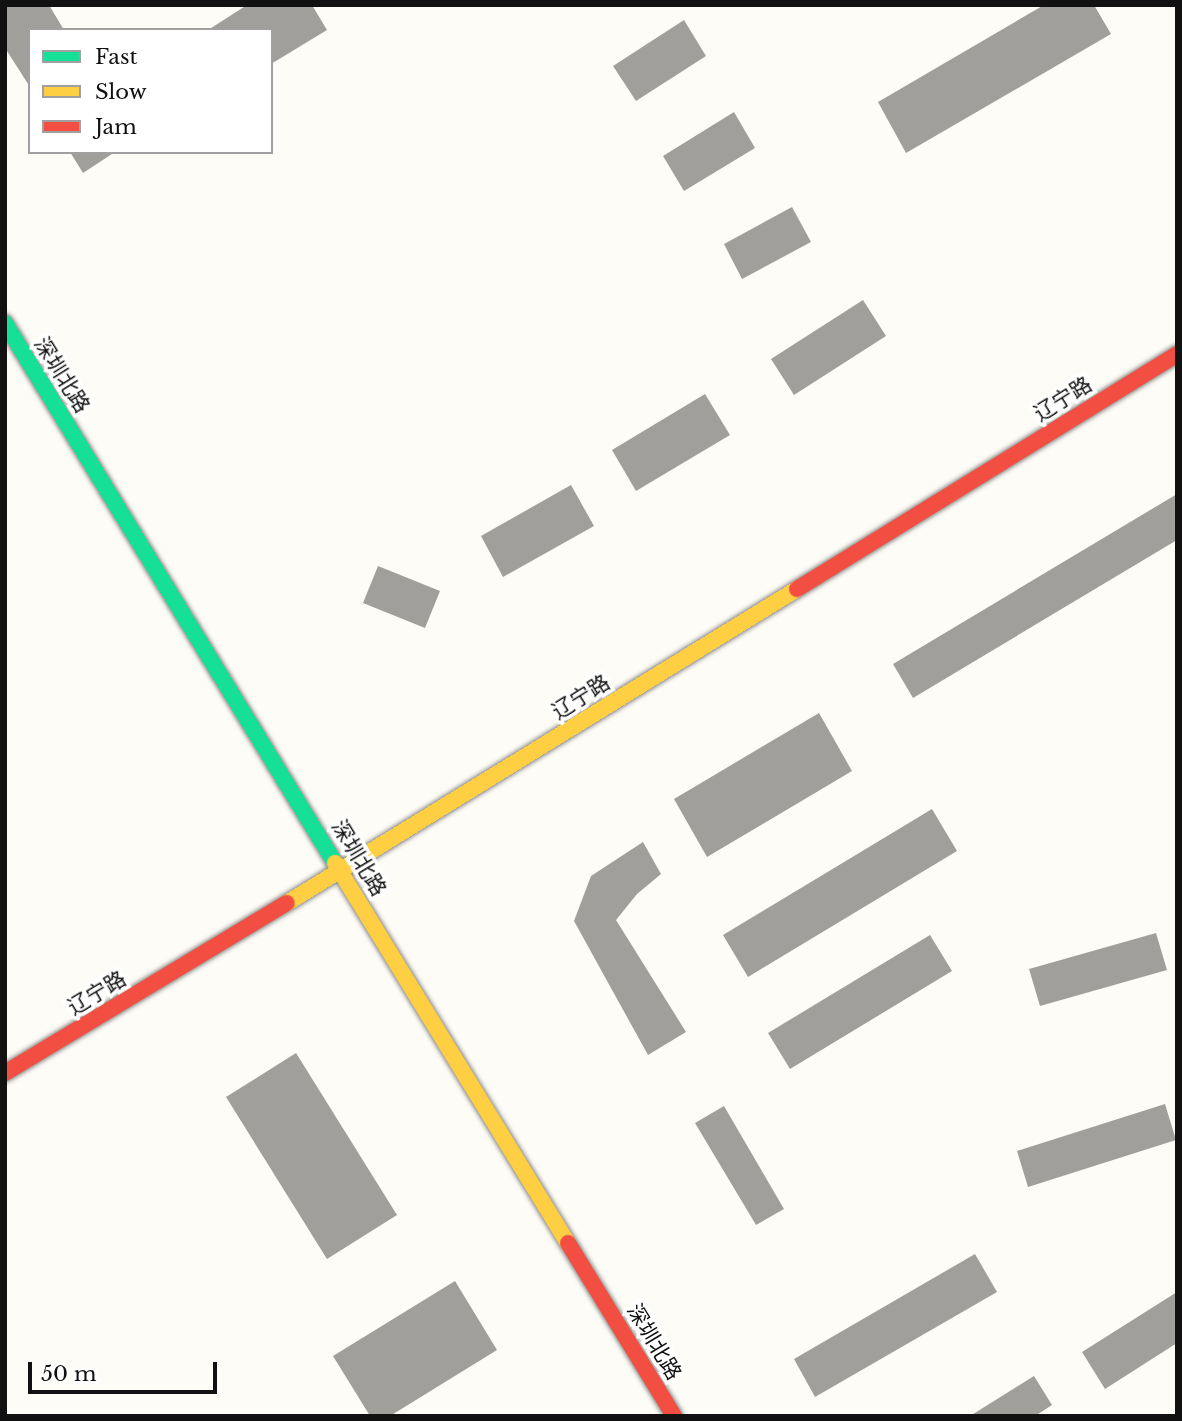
<!DOCTYPE html>
<meta charset="utf-8">
<style>
body{margin:0}
#map{position:relative;width:1182px;height:1421px;overflow:hidden;background:#fdfcf7;font-family:"Libre Baskerville","Noto Sans SC",serif}
div>[style]{position:absolute}
.building>*{inset:0;background:#a19f9c}
.roads{filter:drop-shadow(0 0 2px #8e8d8b) drop-shadow(0 0 2px #8e8d8b)}
.fast>*{height:16px;margin:-8px;padding:0 8px;transform-origin:8px;border-radius:8px;background:#16e098}
.slow>*{height:16px;margin:-8px;padding:0 8px;transform-origin:8px;border-radius:8px;background:#ffcf43}
.jam>*{height:16px;margin:-8px;padding:0 8px;transform-origin:8px;border-radius:8px;background:#f24e42}
span{translate:-50% -50%;white-space:nowrap;text-align:center;line-height:1.15;-webkit-text-stroke:7px #fff;paint-order:stroke}
.street-label{font-size:21px;color:#111}
.frame{position:absolute;inset:0;border:7px solid #111;pointer-events:none}
.legend{position:absolute;left:28px;top:28px;width:245px;height:126px;box-sizing:border-box;background:#fff;border:2px solid #a0a0a0;margin:0;padding:9px 12px;list-style:none;font-size:21px;color:#111}
.legend li{display:flex;align-items:center;gap:14px;height:35px}
.legend b{width:35px;border:2px solid #a0a0a0}
.scale{position:absolute;left:28px;top:1362px;width:189px;height:32px;box-sizing:border-box;border:4px solid #111;border-top:0;padding-left:9px;font-size:21px;line-height:24px;white-space:nowrap;color:#111;-webkit-text-stroke:5px #fff;paint-order:stroke}
</style>
<div id="map">
<div class="building">
<div style="clip-path:polygon(5px 5px,49px 5px,64px 30px,30px 30px,30px 87px,5px 48px)"></div>
<div style="clip-path:polygon(247px 5px,312px 5px,327px 30px,271px 64px,271px 30px,208px 30px)"></div>
<div style="clip-path:polygon(1044px 5px,1094px 5px,1111px 34px,906px 153px,878px 102px)"></div>
<div style="clip-path:polygon(684px 20px,706px 56px,636px 101px,613px 66px)"></div>
<div style="clip-path:polygon(734px 112px,755px 148px,684px 191px,663px 156px)"></div>
<div style="clip-path:polygon(70px 152px,115px 152px,83px 173px)"></div>
<div style="clip-path:polygon(792px 207px,811px 242px,742px 279px,724px 244px)"></div>
<div style="clip-path:polygon(863px 300px,886px 336px,794px 395px,771px 359px)"></div>
<div style="clip-path:polygon(705px 394px,730px 435px,636px 491px,612px 450px)"></div>
<div style="clip-path:polygon(571px 485px,594px 526px,503px 577px,481px 536px)"></div>
<div style="clip-path:polygon(1177px 494px,1177px 540px,913px 698px,893px 664px)"></div>
<div style="clip-path:polygon(378px 566px,440px 591px,425px 628px,363px 603px)"></div>
<div style="clip-path:polygon(819px 713px,852px 771px,707px 857px,674px 799px)"></div>
<div style="clip-path:polygon(932px 809px,957px 851px,748px 977px,723px 935px)"></div>
<div style="clip-path:polygon(643px 842px,661px 874px,637px 894px,616px 920px,686px 1032px,648px 1055px,574px 921px,591px 876px)"></div>
<div style="clip-path:polygon(1156px 933px,1167px 970px,1040px 1006px,1029px 969px)"></div>
<div style="clip-path:polygon(930px 935px,952px 971px,790px 1069px,768px 1033px)"></div>
<div style="clip-path:polygon(296px 1053px,397px 1215px,327px 1259px,226px 1097px)"></div>
<div style="clip-path:polygon(1165px 1104px,1176px 1140px,1028px 1187px,1017px 1151px)"></div>
<div style="clip-path:polygon(724px 1106px,784px 1209px,756px 1225px,695px 1123px)"></div>
<div style="clip-path:polygon(975px 1254px,997px 1292px,815px 1397px,794px 1359px)"></div>
<div style="clip-path:polygon(455px 1281px,497px 1350px,390px 1416px,370px 1416px,333px 1356px)"></div>
<div style="clip-path:polygon(1177px 1292px,1177px 1343px,1105px 1389px,1082px 1352px)"></div>
<div style="clip-path:polygon(1034px 1376px,1052px 1405px,1035px 1416px,970px 1416px)"></div>
</div>
<div class="roads">
<div class="fast">
<div style="left:5px;top:323px;width:633px;rotate:58.57deg"></div>
</div>
<div class="slow">
<div style="left:335px;top:863px;width:446px;rotate:58.5deg"></div>
<div style="left:287px;top:903px;width:599px;rotate:-31.62deg"></div>
</div>
<div class="jam">
<div style="left:797px;top:589px;width:447px;rotate:-31.7deg"></div>
<div style="left:5px;top:1073px;width:329px;rotate:-31.1deg"></div>
<div style="left:568px;top:1243px;width:203px;rotate:58.5deg"></div>
</div>
</div>
<div class="street-label">
<span style="left:62px;top:375px;rotate:58deg">深圳北路</span>
<span style="left:1063px;top:399px;rotate:-32deg">辽宁路</span>
<span style="left:581px;top:697px;rotate:-32deg">辽宁路</span>
<span style="left:359px;top:858px;rotate:59deg">深圳北路</span>
<span style="left:97px;top:993px;rotate:-31deg">辽宁路</span>
<span style="left:654px;top:1342px;rotate:59deg">深圳北路</span>
</div>
<div class="frame"></div>
<ul class="legend">
<li><b style="height:9px;background:#16e098"></b>Fast</li>
<li><b style="height:9px;background:#ffcf43"></b>Slow</li>
<li><b style="height:9px;background:#f24e42"></b>Jam</li>
</ul>
<div class="scale">50 m</div>
</div>
